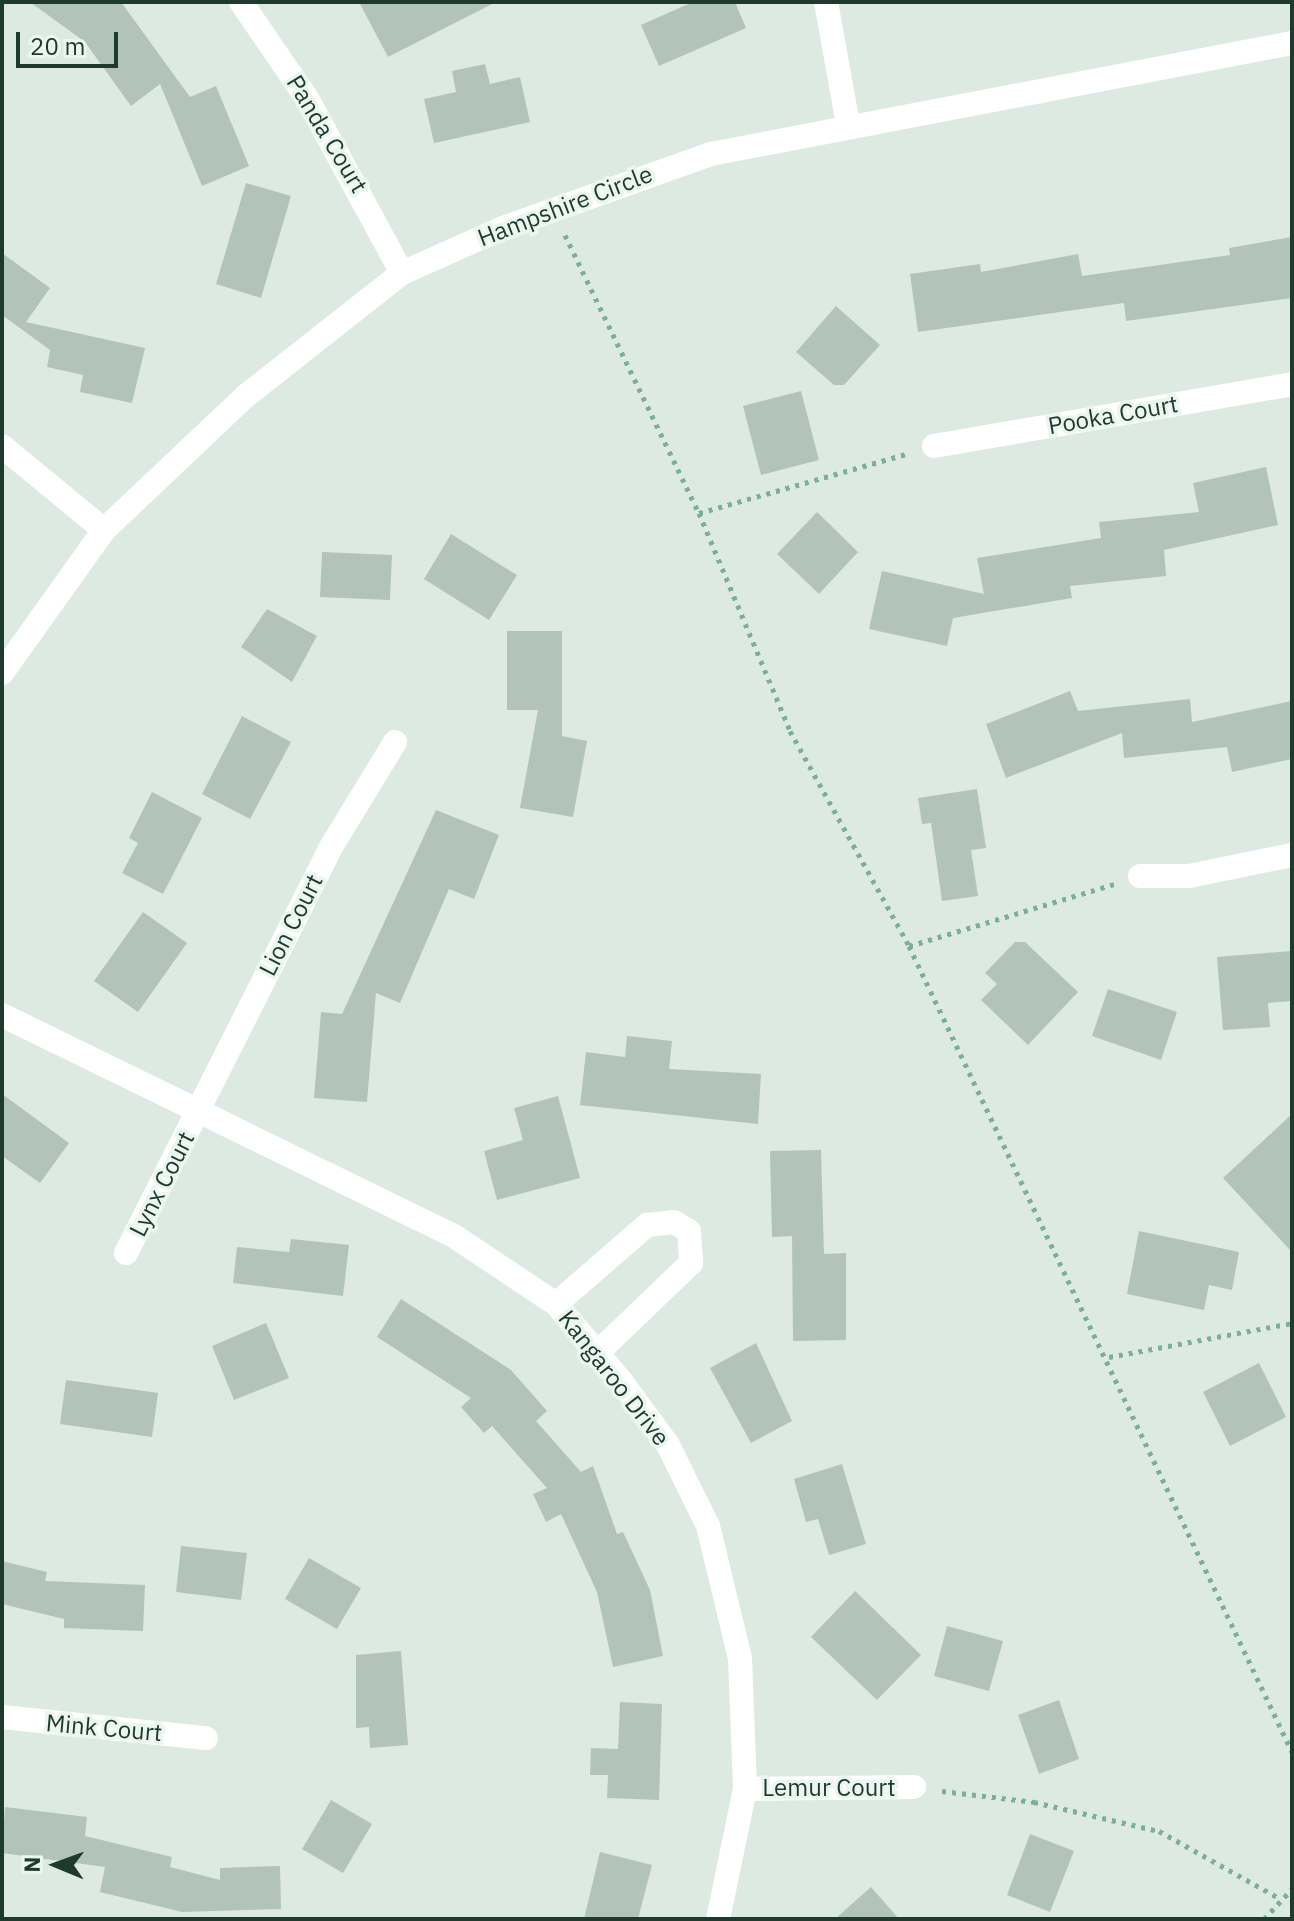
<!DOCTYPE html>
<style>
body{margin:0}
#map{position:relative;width:1294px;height:1921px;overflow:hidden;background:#dceae2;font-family:"IBM Plex Sans",sans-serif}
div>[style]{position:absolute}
.building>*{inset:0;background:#b2c4ba}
.path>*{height:5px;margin-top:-2.5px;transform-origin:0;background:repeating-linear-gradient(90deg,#7baf97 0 4px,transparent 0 10px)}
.street>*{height:24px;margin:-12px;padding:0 12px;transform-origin:12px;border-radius:12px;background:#fff}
span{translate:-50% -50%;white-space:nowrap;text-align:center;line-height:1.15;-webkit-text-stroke:7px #ecf6f0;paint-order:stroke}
.street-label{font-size:24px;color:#1e392e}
.frame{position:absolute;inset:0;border:4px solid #1e392e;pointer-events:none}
.north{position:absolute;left:16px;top:1825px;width:80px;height:80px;-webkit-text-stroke:6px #ecf6f0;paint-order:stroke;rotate:271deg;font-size:22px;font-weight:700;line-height:32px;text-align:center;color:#1e392e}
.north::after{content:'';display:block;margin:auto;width:28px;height:36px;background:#1e392e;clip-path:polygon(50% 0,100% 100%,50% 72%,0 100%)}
.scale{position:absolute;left:16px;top:32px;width:102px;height:36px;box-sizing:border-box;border:4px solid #1e392e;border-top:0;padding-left:10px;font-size:24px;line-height:28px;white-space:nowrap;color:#1e392e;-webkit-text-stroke:6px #ecf6f0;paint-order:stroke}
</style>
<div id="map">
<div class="building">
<div style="clip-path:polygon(30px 2px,121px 2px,190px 97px,216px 86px,249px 166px,202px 186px,160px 84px,131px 106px,85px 42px)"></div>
<div style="clip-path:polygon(359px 2px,496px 2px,388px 57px)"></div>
<div style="clip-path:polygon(693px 2px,735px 2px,746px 28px,659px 66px,641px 25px)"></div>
<div style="clip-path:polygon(485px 64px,490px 84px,520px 77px,530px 122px,434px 143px,424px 99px,456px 92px,452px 71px)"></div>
<div style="clip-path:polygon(246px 183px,291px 196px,261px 298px,216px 284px)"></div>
<div style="clip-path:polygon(1292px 237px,1292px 298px,1126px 321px,1124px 303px,918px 332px,910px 274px,980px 264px,981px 272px,1078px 254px,1082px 276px,1230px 255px,1229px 248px)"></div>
<div style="clip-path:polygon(2px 253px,50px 288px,26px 322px,145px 348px,132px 403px,80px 392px,83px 375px,47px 367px,50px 350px,2px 315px)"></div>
<div style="clip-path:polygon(836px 306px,880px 345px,844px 385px,834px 385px,796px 352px)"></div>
<div style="clip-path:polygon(801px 391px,819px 460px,761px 475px,743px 406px)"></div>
<div style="clip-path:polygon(1266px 467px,1278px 525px,1164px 550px,1166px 576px,1070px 586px,1072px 598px,953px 618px,947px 646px,869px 629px,882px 571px,984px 594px,977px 558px,1101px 538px,1099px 522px,1199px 512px,1193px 483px)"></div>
<div style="clip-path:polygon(817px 512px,858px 552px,819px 594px,777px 554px)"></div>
<div style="clip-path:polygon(451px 534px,517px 575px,489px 620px,424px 579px)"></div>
<div style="clip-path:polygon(322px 552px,392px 555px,390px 600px,320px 597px)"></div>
<div style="clip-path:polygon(267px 609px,317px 636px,292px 682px,241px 647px)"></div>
<div style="clip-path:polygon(507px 631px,562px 631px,562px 736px,587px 741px,573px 817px,520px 808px,538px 710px,507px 710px)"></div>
<div style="clip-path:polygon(1070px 691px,1078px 711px,1190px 699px,1192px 722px,1292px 701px,1292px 759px,1232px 772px,1227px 747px,1124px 758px,1122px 733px,1006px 778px,986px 724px)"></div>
<div style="clip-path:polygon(242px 716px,291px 742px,250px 819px,202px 794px)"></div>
<div style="clip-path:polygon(977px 789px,986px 848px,971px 850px,978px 896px,942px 901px,931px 823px,922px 824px,918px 798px)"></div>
<div style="clip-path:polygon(152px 792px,202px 818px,163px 894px,122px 873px,138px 843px,129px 838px)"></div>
<div style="clip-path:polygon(436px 810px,499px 835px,474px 899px,449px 889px,400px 1003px,376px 993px,367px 1102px,314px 1098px,321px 1012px,342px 1014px)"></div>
<div style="clip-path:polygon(143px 912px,187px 943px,138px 1012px,94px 981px)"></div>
<div style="clip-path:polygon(1015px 942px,1025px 942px,1078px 992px,1028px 1045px,981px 1000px,997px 984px,985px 973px)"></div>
<div style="clip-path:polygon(1292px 951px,1292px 1001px,1268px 1003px,1270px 1027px,1223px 1030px,1217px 957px)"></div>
<div style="clip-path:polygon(1108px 989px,1177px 1012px,1161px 1060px,1092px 1036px)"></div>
<div style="clip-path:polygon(627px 1036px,672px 1041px,669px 1069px,761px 1074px,758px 1124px,580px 1105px,586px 1052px,625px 1057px)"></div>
<div style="clip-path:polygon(2px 1094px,69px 1143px,40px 1183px,2px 1156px)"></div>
<div style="clip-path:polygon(558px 1096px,580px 1178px,497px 1200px,484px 1151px,523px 1140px,514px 1108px)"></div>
<div style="clip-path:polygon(1292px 1114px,1292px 1252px,1223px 1178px)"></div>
<div style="clip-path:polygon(821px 1150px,824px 1254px,846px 1253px,846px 1340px,793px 1341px,792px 1236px,772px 1237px,770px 1151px)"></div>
<div style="clip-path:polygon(1139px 1231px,1239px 1252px,1232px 1290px,1209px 1285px,1204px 1310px,1127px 1294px)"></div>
<div style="clip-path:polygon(291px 1239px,349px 1245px,343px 1296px,233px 1283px,237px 1247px,289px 1252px)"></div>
<div style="clip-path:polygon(401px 1299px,511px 1370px,547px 1411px,536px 1421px,581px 1472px,593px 1466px,617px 1534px,623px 1532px,650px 1590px,663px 1656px,613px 1667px,597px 1592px,561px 1514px,546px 1522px,533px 1494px,547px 1488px,492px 1426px,484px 1433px,461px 1407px,471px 1398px,377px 1337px)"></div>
<div style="clip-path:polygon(266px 1323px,289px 1378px,234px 1400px,212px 1346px)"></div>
<div style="clip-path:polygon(756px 1343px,792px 1421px,751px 1443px,710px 1368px)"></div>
<div style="clip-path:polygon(1259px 1363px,1286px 1417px,1230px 1446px,1203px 1392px)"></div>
<div style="clip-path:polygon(66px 1380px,158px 1393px,152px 1437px,60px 1424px)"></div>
<div style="clip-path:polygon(842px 1464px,866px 1544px,829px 1555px,818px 1519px,806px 1522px,794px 1479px)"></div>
<div style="clip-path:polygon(181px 1546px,247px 1553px,241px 1600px,176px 1592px)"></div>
<div style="clip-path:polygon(309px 1558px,361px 1588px,337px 1629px,285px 1599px)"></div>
<div style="clip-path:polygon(2px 1561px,47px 1572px,45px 1581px,145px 1585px,143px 1631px,64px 1628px,64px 1619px,2px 1604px)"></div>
<div style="clip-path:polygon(855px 1591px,921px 1655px,877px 1700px,811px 1637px)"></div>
<div style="clip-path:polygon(947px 1626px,1003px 1641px,989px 1691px,934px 1676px)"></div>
<div style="clip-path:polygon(401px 1651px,408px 1745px,370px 1748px,369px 1727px,356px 1728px,356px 1655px)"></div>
<div style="clip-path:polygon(1059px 1700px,1079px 1759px,1039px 1774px,1018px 1715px)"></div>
<div style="clip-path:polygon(620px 1702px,662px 1704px,659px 1800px,607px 1798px,608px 1775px,590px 1775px,591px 1748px,618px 1749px)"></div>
<div style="clip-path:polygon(331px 1800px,372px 1824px,343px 1873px,302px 1849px)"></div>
<div style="clip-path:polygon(5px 1807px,87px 1817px,85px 1836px,172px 1857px,170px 1867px,220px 1880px,220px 1868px,280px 1866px,281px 1909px,182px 1912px,100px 1892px,105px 1867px,2px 1853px)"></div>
<div style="clip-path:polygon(1030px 1834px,1074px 1851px,1050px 1912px,1007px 1895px)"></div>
<div style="clip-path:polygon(600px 1852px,652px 1865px,638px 1919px,584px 1919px)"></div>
<div style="clip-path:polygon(871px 1887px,899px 1919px,835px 1919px)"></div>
</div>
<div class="path">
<div style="left:565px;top:235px;width:309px;rotate:64.3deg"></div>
<div style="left:699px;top:513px;width:236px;rotate:67.3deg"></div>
<div style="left:790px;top:731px;width:246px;rotate:61deg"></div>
<div style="left:909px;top:946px;width:892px;rotate:64.58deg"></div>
<div style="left:699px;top:513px;width:219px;rotate:-15.9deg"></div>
<div style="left:909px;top:946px;width:215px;rotate:-16.8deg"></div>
<div style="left:1109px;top:1357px;width:186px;rotate:-10.5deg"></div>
<div style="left:942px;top:1791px;width:93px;rotate:6.8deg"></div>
<div style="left:1034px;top:1802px;width:128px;rotate:13.1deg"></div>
<div style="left:1159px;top:1831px;width:137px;rotate:29.2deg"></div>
<div style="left:1264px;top:1919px;width:41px;rotate:-47deg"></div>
</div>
<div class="street">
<div style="left:241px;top:2px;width:119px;rotate:55.6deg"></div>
<div style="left:308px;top:100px;width:197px;rotate:61.5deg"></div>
<div style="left:826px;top:2px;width:124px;rotate:79.8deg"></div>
<div style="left:2px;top:446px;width:132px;rotate:39.5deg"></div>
<div style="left:934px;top:446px;width:363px;rotate:-9.8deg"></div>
<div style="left:2px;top:673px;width:176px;rotate:-54.5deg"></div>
<div style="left:104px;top:530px;width:197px;rotate:-43.4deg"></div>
<div style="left:247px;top:395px;width:197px;rotate:-38.2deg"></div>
<div style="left:402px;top:273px;width:111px;rotate:-24deg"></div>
<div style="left:503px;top:228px;width:221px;rotate:-19.6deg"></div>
<div style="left:711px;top:154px;width:592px;rotate:-10.82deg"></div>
<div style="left:1140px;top:876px;width:49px"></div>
<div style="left:1189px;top:876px;width:105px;rotate:-11.5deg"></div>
<div style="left:2px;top:1015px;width:503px;rotate:26.06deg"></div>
<div style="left:454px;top:1236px;width:123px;rotate:33.7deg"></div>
<div style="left:556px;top:1304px;width:101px;rotate:49.8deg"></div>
<div style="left:621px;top:1381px;width:79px;rotate:53.7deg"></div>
<div style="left:668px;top:1445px;width:90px;rotate:63.7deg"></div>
<div style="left:708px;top:1526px;width:136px;rotate:76.4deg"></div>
<div style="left:740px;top:1658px;width:131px;rotate:87.8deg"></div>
<div style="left:745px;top:1789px;width:133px;rotate:101.7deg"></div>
<div style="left:126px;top:1253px;width:455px;rotate:-63.2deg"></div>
<div style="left:331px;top:847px;width:123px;rotate:-58.6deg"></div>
<div style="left:556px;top:1304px;width:121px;rotate:-41deg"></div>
<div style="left:647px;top:1225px;width:27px;rotate:-6deg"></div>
<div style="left:674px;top:1222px;width:17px;rotate:31deg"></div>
<div style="left:689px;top:1231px;width:32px;rotate:86deg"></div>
<div style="left:691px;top:1263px;width:130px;rotate:136.2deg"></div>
<div style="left:2px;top:1717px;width:205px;rotate:5.9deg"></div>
<div style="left:745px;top:1789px;width:169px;rotate:-0.7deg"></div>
</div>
<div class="street-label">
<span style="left:327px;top:134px;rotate:59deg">Panda Court</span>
<span style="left:565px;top:206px;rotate:-21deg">Hampshire Circle</span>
<span style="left:1113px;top:415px;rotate:-10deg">Pooka Court</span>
<span style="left:291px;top:925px;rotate:-63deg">Lion Court</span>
<span style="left:162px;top:1184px;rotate:-63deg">Lynx Court</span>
<span style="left:614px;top:1378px;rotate:52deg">Kangaroo Drive</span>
<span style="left:104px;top:1728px;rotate:5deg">Mink Court</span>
<span style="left:829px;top:1788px">Lemur Court</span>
</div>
<div class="frame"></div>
<div class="north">N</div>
<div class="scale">20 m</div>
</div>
